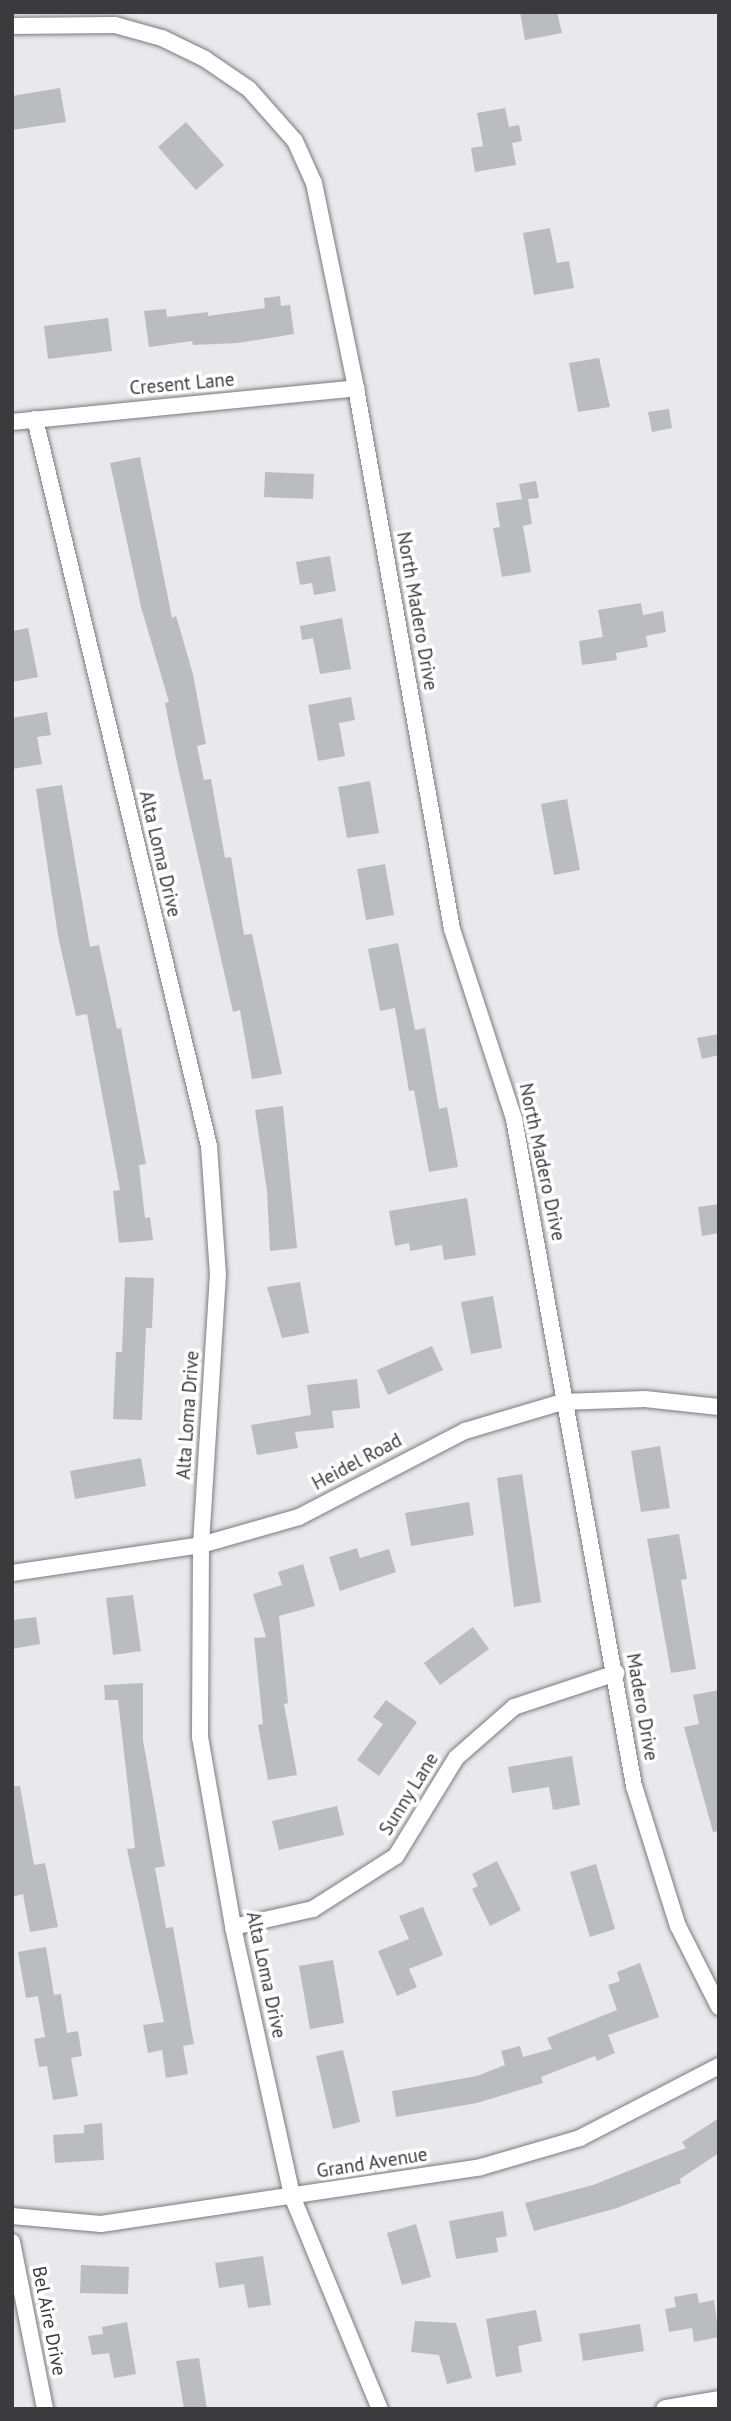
<!DOCTYPE html>
<style>
body{margin:0}
#map{position:relative;width:731px;height:2421px;overflow:hidden;background:#e8e8ed;font-family:"PT Sans",sans-serif}
div>[style]{position:absolute}
.building>*{inset:0;background:#bbbcc0}
.roads{filter:drop-shadow(0 0 2px #7b7b7f) drop-shadow(0 0 2px #7b7b7f)}
.minor>*{height:16px;margin:-8px;padding:0 8px;transform-origin:8px;border-radius:8px;background:#fff}
.tertiary>*{height:19px;margin:-9.5px;padding:0 9.5px;transform-origin:9.5px;border-radius:9.5px;background:#fff}
span{translate:-50% -50%;white-space:nowrap;text-align:center;line-height:1.15;-webkit-text-stroke:7px #fff;paint-order:stroke}
.street-label{font-size:19px;color:#3b3b3d}
.frame{position:absolute;inset:0;border:14px solid #3b3b3d;pointer-events:none}
</style>
<div id="map">
<div class="building">
<div style="clip-path:polygon(520px 12px,557px 12px,562px 33px,525px 40px)"></div>
<div style="clip-path:polygon(60px 88px,66px 122px,12px 130px,12px 96px)"></div>
<div style="clip-path:polygon(505px 108px,509px 127px,519px 125px,522px 141px,512px 143px,516px 165px,475px 172px,471px 148px,483px 146px,477px 113px)"></div>
<div style="clip-path:polygon(186px 122px,224px 165px,196px 190px,158px 147px)"></div>
<div style="clip-path:polygon(550px 228px,557px 263px,569px 261px,574px 288px,534px 295px,523px 233px)"></div>
<div style="clip-path:polygon(280px 296px,281px 306px,290px 305px,294px 334px,238px 343px,193px 345px,192px 341px,149px 347px,144px 311px,166px 309px,167px 317px,208px 312px,208px 316px,265px 308px,264px 298px)"></div>
<div style="clip-path:polygon(108px 318px,112px 351px,48px 359px,44px 326px)"></div>
<div style="clip-path:polygon(599px 358px,610px 407px,578px 412px,569px 363px)"></div>
<div style="clip-path:polygon(669px 409px,672px 428px,652px 432px,648px 412px)"></div>
<div style="clip-path:polygon(140px 457px,172px 618px,176px 616px,193px 674px,206px 744px,197px 746px,204px 780px,211px 779px,225px 858px,231px 857px,244px 935px,252px 934px,282px 1074px,252px 1079px,240px 1010px,233px 1012px,177px 763px,165px 703px,169px 702px,141px 607px,110px 463px)"></div>
<div style="clip-path:polygon(265px 472px,314px 474px,313px 499px,264px 497px)"></div>
<div style="clip-path:polygon(536px 481px,539px 498px,528px 499px,532px 524px,523px 526px,531px 572px,502px 577px,493px 528px,500px 527px,496px 503px,522px 499px,519px 484px)"></div>
<div style="clip-path:polygon(330px 556px,336px 591px,314px 595px,312px 583px,300px 585px,296px 562px)"></div>
<div style="clip-path:polygon(641px 603px,643px 615px,663px 611px,666px 632px,646px 636px,648px 647px,616px 653px,617px 660px,582px 665px,579px 641px,603px 637px,598px 610px)"></div>
<div style="clip-path:polygon(342px 618px,351px 669px,320px 674px,313px 638px,302px 640px,300px 626px)"></div>
<div style="clip-path:polygon(28px 628px,38px 677px,12px 682px,12px 631px)"></div>
<div style="clip-path:polygon(351px 697px,355px 720px,339px 723px,345px 756px,318px 761px,308px 705px)"></div>
<div style="clip-path:polygon(47px 712px,51px 735px,37px 737px,42px 764px,12px 769px,12px 718px)"></div>
<div style="clip-path:polygon(370px 781px,379px 833px,347px 838px,338px 787px)"></div>
<div style="clip-path:polygon(62px 785px,90px 947px,99px 945px,117px 1029px,121px 1028px,146px 1164px,139px 1165px,145px 1218px,150px 1217px,153px 1240px,119px 1243px,113px 1191px,120px 1190px,87px 1014px,76px 1016px,58px 936px,36px 789px)"></div>
<div style="clip-path:polygon(567px 799px,580px 870px,554px 875px,541px 804px)"></div>
<div style="clip-path:polygon(385px 864px,394px 915px,366px 920px,357px 869px)"></div>
<div style="clip-path:polygon(398px 943px,415px 1030px,425px 1028px,439px 1109px,447px 1107px,458px 1167px,429px 1172px,414px 1090px,409px 1091px,395px 1008px,380px 1011px,368px 949px)"></div>
<div style="clip-path:polygon(719px 1034px,719px 1055px,702px 1059px,697px 1038px)"></div>
<div style="clip-path:polygon(283px 1106px,297px 1248px,270px 1251px,267px 1191px,255px 1110px)"></div>
<div style="clip-path:polygon(467px 1198px,476px 1255px,444px 1260px,442px 1245px,410px 1251px,409px 1243px,395px 1246px,389px 1211px)"></div>
<div style="clip-path:polygon(719px 1204px,719px 1233px,702px 1236px,698px 1207px)"></div>
<div style="clip-path:polygon(125px 1277px,154px 1278px,152px 1328px,146px 1328px,142px 1420px,113px 1419px,116px 1352px,122px 1352px)"></div>
<div style="clip-path:polygon(300px 1282px,309px 1333px,282px 1338px,267px 1287px)"></div>
<div style="clip-path:polygon(493px 1296px,502px 1348px,471px 1354px,461px 1302px)"></div>
<div style="clip-path:polygon(432px 1346px,443px 1370px,388px 1395px,377px 1370px)"></div>
<div style="clip-path:polygon(357px 1379px,360px 1408px,332px 1411px,334px 1428px,295px 1432px,298px 1448px,257px 1455px,251px 1425px,311px 1415px,307px 1385px)"></div>
<div style="clip-path:polygon(660px 1446px,670px 1508px,641px 1512px,631px 1451px)"></div>
<div style="clip-path:polygon(141px 1458px,146px 1486px,75px 1499px,70px 1471px)"></div>
<div style="clip-path:polygon(522px 1474px,541px 1602px,514px 1607px,497px 1478px)"></div>
<div style="clip-path:polygon(469px 1502px,474px 1535px,411px 1546px,405px 1513px)"></div>
<div style="clip-path:polygon(679px 1534px,687px 1579px,681px 1580px,696px 1669px,671px 1673px,647px 1539px)"></div>
<div style="clip-path:polygon(357px 1548px,360px 1558px,389px 1549px,396px 1572px,340px 1591px,329px 1557px)"></div>
<div style="clip-path:polygon(303px 1564px,315px 1606px,279px 1616px,288px 1703px,284px 1704px,297px 1775px,268px 1780px,258px 1725px,263px 1724px,254px 1638px,266px 1637px,253px 1594px,282px 1585px,278px 1572px)"></div>
<div style="clip-path:polygon(133px 1595px,141px 1651px,113px 1655px,106px 1598px)"></div>
<div style="clip-path:polygon(36px 1617px,40px 1644px,12px 1649px,12px 1620px)"></div>
<div style="clip-path:polygon(473px 1627px,489px 1649px,440px 1685px,424px 1663px)"></div>
<div style="clip-path:polygon(143px 1683px,143px 1740px,165px 1866px,155px 1868px,166px 1928px,173px 1927px,194px 2044px,183px 2046px,188px 2074px,166px 2078px,162px 2050px,148px 2053px,143px 2025px,164px 2022px,127px 1849px,135px 1848px,118px 1700px,105px 1700px,104px 1685px)"></div>
<div style="clip-path:polygon(719px 1690px,719px 1831px,713px 1832px,684px 1727px,699px 1724px,693px 1695px)"></div>
<div style="clip-path:polygon(386px 1700px,417px 1722px,379px 1776px,357px 1760px,383px 1724px,373px 1717px)"></div>
<div style="clip-path:polygon(572px 1756px,580px 1805px,553px 1810px,549px 1787px,512px 1793px,508px 1767px)"></div>
<div style="clip-path:polygon(12px 1786px,20px 1786px,34px 1865px,45px 1863px,58px 1927px,30px 1932px,23px 1894px,12px 1897px)"></div>
<div style="clip-path:polygon(337px 1806px,344px 1835px,279px 1850px,272px 1821px)"></div>
<div style="clip-path:polygon(497px 1861px,521px 1910px,490px 1926px,472px 1889px,478px 1886px,472px 1874px)"></div>
<div style="clip-path:polygon(596px 1864px,615px 1929px,590px 1937px,570px 1872px)"></div>
<div style="clip-path:polygon(423px 1907px,443px 1955px,409px 1969px,417px 1987px,397px 1996px,378px 1951px,409px 1939px,399px 1916px)"></div>
<div style="clip-path:polygon(46px 1947px,54px 1995px,61px 1994px,67px 2033px,78px 2031px,82px 2056px,71px 2058px,78px 2096px,53px 2100px,47px 2066px,39px 2067px,34px 2039px,45px 2037px,38px 1996px,26px 1998px,18px 1952px)"></div>
<div style="clip-path:polygon(333px 1960px,344px 2023px,310px 2029px,299px 1966px)"></div>
<div style="clip-path:polygon(640px 1963px,659px 2017px,608px 2035px,615px 2053px,597px 2061px,595px 2056px,541px 2077px,543px 2083px,477px 2103px,396px 2117px,392px 2091px,477px 2076px,505px 2065px,501px 2051px,520px 2046px,523px 2057px,552px 2049px,547px 2038px,617px 2010px,608px 1985px,620px 1981px,617px 1972px)"></div>
<div style="clip-path:polygon(343px 2050px,360px 2122px,333px 2129px,316px 2056px)"></div>
<div style="clip-path:polygon(719px 2118px,719px 2153px,680px 2179px,681px 2183px,617px 2208px,534px 2231px,525px 2203px,593px 2185px,686px 2148px,682px 2142px)"></div>
<div style="clip-path:polygon(102px 2123px,104px 2160px,55px 2163px,53px 2135px,84px 2133px,84px 2125px)"></div>
<div style="clip-path:polygon(503px 2211px,507px 2236px,496px 2238px,498px 2252px,456px 2259px,449px 2221px)"></div>
<div style="clip-path:polygon(416px 2224px,431px 2277px,402px 2285px,387px 2233px)"></div>
<div style="clip-path:polygon(263px 2256px,271px 2305px,248px 2308px,244px 2284px,219px 2288px,215px 2263px)"></div>
<div style="clip-path:polygon(81px 2265px,129px 2267px,128px 2294px,80px 2293px)"></div>
<div style="clip-path:polygon(697px 2293px,699px 2303px,714px 2300px,719px 2337px,694px 2342px,692px 2328px,669px 2332px,665px 2309px,676px 2307px,674px 2297px)"></div>
<div style="clip-path:polygon(536px 2310px,542px 2341px,518px 2346px,522px 2372px,496px 2377px,486px 2319px)"></div>
<div style="clip-path:polygon(415px 2321px,456px 2323px,472px 2378px,447px 2384px,439px 2355px,411px 2352px)"></div>
<div style="clip-path:polygon(127px 2322px,136px 2374px,114px 2378px,109px 2353px,92px 2355px,88px 2336px,103px 2334px,102px 2327px)"></div>
<div style="clip-path:polygon(640px 2324px,644px 2351px,583px 2361px,579px 2334px)"></div>
<div style="clip-path:polygon(199px 2358px,207px 2409px,184px 2409px,176px 2361px)"></div>
</div>
<div class="roads">
<div class="minor">
<div style="left:12px;top:26px;width:103px;rotate:-0.6deg"></div>
<div style="left:115px;top:25px;width:49px;rotate:15.5deg"></div>
<div style="left:162px;top:38px;width:48px;rotate:26deg"></div>
<div style="left:205px;top:59px;width:53px;rotate:34.3deg"></div>
<div style="left:249px;top:89px;width:69px;rotate:48.5deg"></div>
<div style="left:295px;top:141px;width:46px;rotate:65.7deg"></div>
<div style="left:314px;top:183px;width:209px;rotate:78.4deg"></div>
<div style="left:356px;top:388px;width:549px;rotate:79.94deg"></div>
<div style="left:452px;top:929px;width:200px;rotate:71.9deg"></div>
<div style="left:514px;top:1119px;width:678px;rotate:79.8deg"></div>
<div style="left:634px;top:1786px;width:147px;rotate:72.6deg"></div>
<div style="left:678px;top:1926px;width:91px;rotate:63.2deg"></div>
<div style="left:35px;top:419px;width:748px;rotate:76.54deg"></div>
<div style="left:209px;top:1146px;width:128px;rotate:86deg"></div>
<div style="left:218px;top:1274px;width:272px;rotate:93.6deg"></div>
<div style="left:201px;top:1545px;width:192px;rotate:90.3deg"></div>
<div style="left:200px;top:1737px;width:193px;rotate:80.1deg"></div>
<div style="left:233px;top:1927px;width:275px;rotate:77.6deg"></div>
<div style="left:292px;top:2196px;width:230px;rotate:67.6deg"></div>
<div style="left:12px;top:422px;width:346px;rotate:-5.6deg"></div>
<div style="left:12px;top:1573px;width:191px;rotate:-8.4deg"></div>
<div style="left:201px;top:1545px;width:102px;rotate:-15.9deg"></div>
<div style="left:299px;top:1517px;width:187px;rotate:-27.4deg"></div>
<div style="left:465px;top:1431px;width:101px;rotate:-16.6deg"></div>
<div style="left:562px;top:1402px;width:83px;rotate:-2.1deg"></div>
<div style="left:645px;top:1399px;width:74px;rotate:6.2deg"></div>
<div style="left:233px;top:1927px;width:82px;rotate:-12.7deg"></div>
<div style="left:313px;top:1909px;width:98px;rotate:-32.6deg"></div>
<div style="left:396px;top:1856px;width:115px;rotate:-58.5deg"></div>
<div style="left:456px;top:1758px;width:77px;rotate:-41.3deg"></div>
<div style="left:514px;top:1707px;width:108px;rotate:-18.4deg"></div>
<div style="left:12px;top:2216px;width:89px;rotate:5.1deg"></div>
<div style="left:101px;top:2224px;width:384px;rotate:-8.5deg"></div>
<div style="left:481px;top:2167px;width:103px;rotate:-16.3deg"></div>
<div style="left:580px;top:2138px;width:157px;rotate:-27.4deg"></div>
<div style="left:12px;top:2242px;width:170px;rotate:78.8deg"></div>
</div>
<div class="tertiary">
<div style="left:665px;top:2409px;width:55px;rotate:-9.5deg"></div>
</div>
</div>
<div class="street-label">
<span style="left:182px;top:384px;rotate:-5deg">Cresent Lane</span>
<span style="left:417px;top:611px;rotate:80deg">North Madero Drive</span>
<span style="left:160px;top:854px;rotate:77deg">Alta Loma Drive</span>
<span style="left:542px;top:1162px;rotate:78deg">North Madero Drive</span>
<span style="left:188px;top:1415px;rotate:-86deg">Alta Loma Drive</span>
<span style="left:357px;top:1462px;rotate:-28deg">Heidel Road</span>
<span style="left:642px;top:1707px;rotate:80deg">Madero Drive</span>
<span style="left:409px;top:1794px;rotate:-58deg">Sunny Lane</span>
<span style="left:266px;top:1975px;rotate:78deg">Alta Loma Drive</span>
<span style="left:372px;top:2163px;rotate:-9deg">Grand Avenue</span>
<span style="left:49px;top:2321px;rotate:79deg">Bel Aire Drive</span>
</div>
<div class="frame"></div>
</div>
